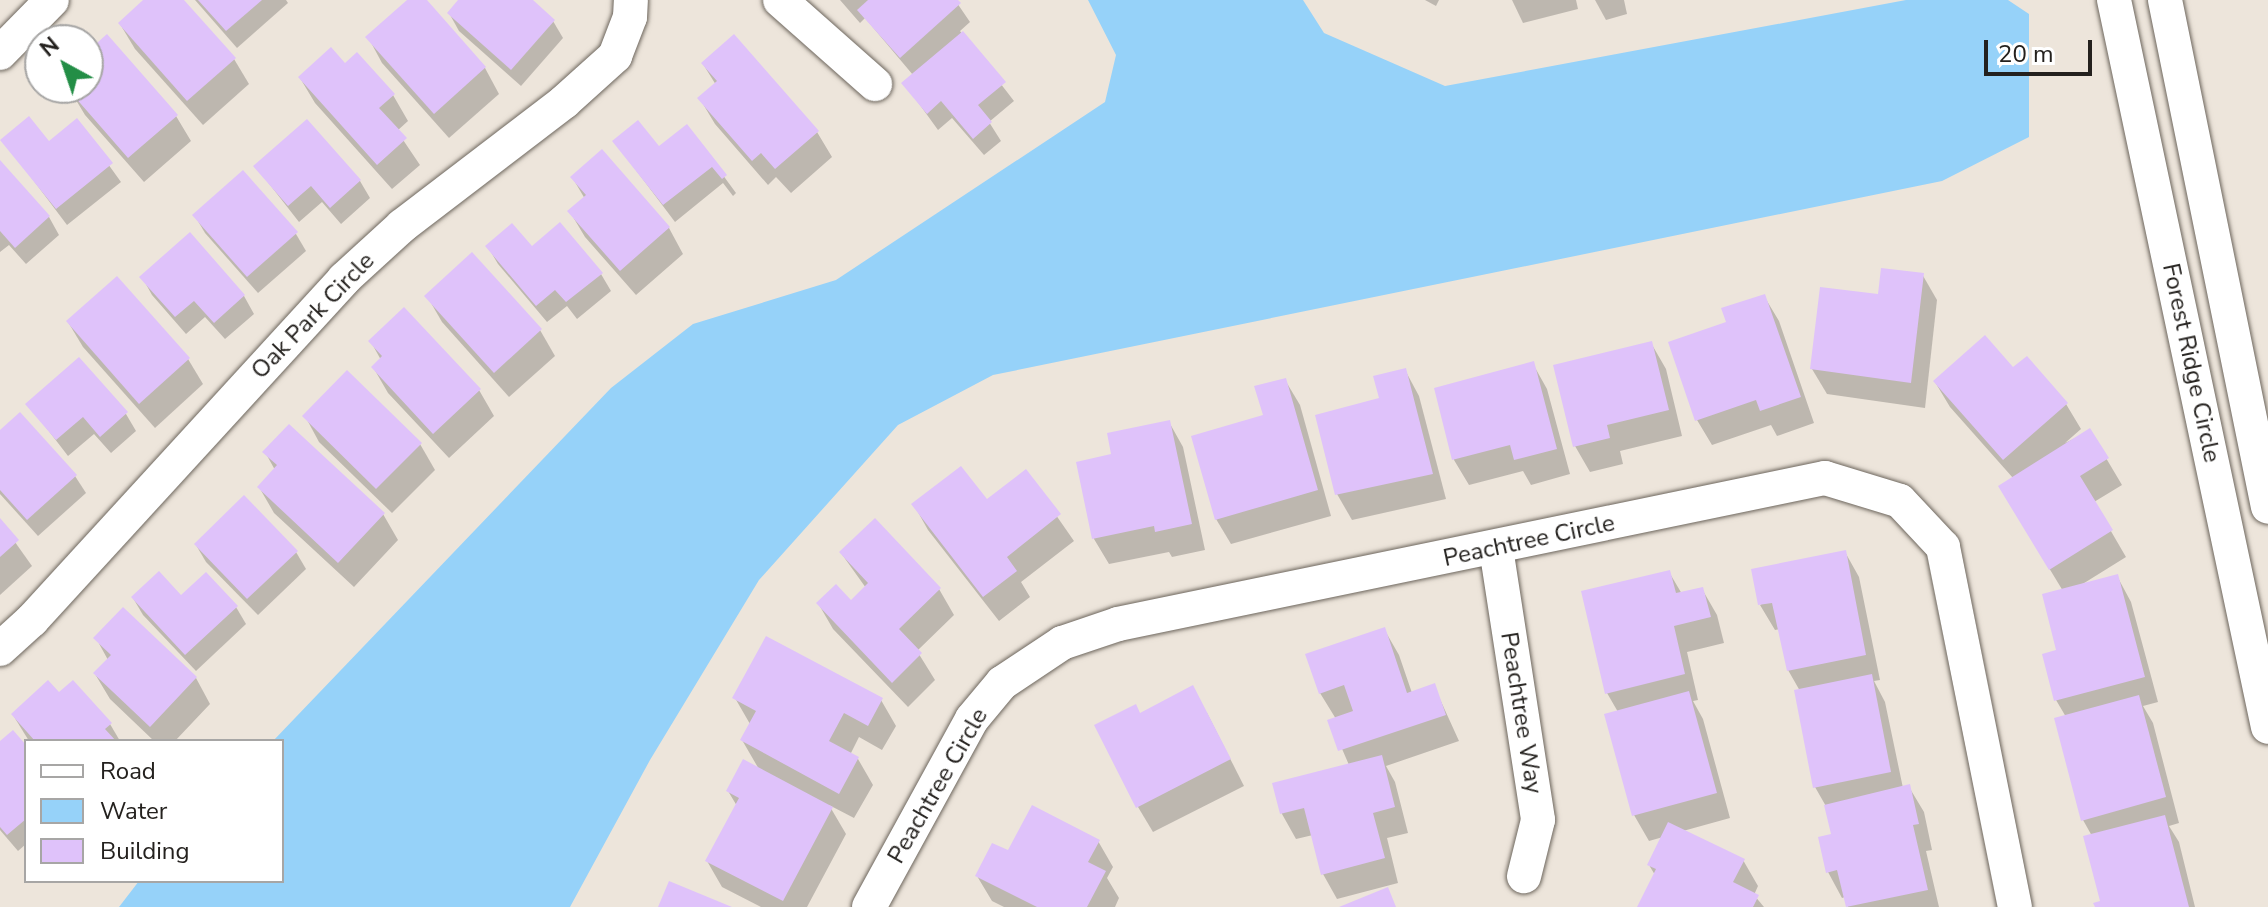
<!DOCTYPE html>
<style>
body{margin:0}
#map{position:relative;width:2268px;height:907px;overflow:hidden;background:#ede5db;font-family:"Nunito Sans",sans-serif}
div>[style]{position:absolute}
.water>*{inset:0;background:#96d2f9}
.shadow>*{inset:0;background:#0003}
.building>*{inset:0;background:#dfc2fa}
.roads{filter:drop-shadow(0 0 2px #6d665d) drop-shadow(0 0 2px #6d665d)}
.minor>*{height:34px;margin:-17px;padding:0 17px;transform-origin:17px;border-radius:17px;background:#fff}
span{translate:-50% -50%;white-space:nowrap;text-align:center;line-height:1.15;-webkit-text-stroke:7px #fff;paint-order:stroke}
.street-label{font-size:24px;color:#24211e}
.legend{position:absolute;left:24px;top:739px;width:260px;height:144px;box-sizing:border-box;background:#fff;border:2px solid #a7a6a5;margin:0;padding:10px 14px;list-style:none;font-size:24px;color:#24211e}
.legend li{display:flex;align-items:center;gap:16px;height:40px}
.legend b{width:40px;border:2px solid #a7a6a5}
.north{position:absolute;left:24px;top:24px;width:80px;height:80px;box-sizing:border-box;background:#fff;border:2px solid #a7a6a5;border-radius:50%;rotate:320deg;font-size:22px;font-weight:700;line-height:32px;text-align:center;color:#24211e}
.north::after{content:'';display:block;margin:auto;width:28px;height:36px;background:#238e46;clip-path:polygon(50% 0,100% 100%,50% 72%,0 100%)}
.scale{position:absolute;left:1984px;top:40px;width:108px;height:36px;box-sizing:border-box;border:4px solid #24211e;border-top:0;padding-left:10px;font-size:24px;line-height:28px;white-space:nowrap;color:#24211e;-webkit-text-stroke:6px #fff;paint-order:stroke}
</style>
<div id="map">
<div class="water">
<div style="clip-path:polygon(1088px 0,1303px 0,1324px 33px,1445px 86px,1906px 0,2008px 0,2029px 14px,2029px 137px,1942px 181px,993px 375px,898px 425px,759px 580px,650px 760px,570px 907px,119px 907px,139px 881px,282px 881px,282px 741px,273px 741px,611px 388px,693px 324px,836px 280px,1105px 102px,1116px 55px)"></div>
</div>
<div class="shadow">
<div style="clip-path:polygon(146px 0,181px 0,234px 59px,249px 84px,203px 125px,135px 49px,120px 24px)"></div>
<div style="clip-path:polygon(195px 0,286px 0,288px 3px,237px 48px)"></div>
<div style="clip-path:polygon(410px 0,424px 0,485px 68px,499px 94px,449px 138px,382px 63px,368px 37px)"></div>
<div style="clip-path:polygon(461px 0,530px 0,553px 21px,563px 38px,521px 86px,459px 31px,449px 13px)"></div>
<div style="clip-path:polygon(840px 0,955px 0,970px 22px,960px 31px,1014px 101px,989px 122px,1001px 141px,984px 155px,952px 118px,938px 130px,904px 83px,913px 75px,865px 18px,860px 23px)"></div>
<div style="clip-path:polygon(1425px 0,1439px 0,1436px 6px)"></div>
<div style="clip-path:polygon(1512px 0,1576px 0,1578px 9px,1523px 23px)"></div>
<div style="clip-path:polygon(1595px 0,1624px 0,1627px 14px,1606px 20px)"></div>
<div style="clip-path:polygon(88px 53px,176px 116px,191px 141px,144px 182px,85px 115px,70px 90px,88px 88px)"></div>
<div style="clip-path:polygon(703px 64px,817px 132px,832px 157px,791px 193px,776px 177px,768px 185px,715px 124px,700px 99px,716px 85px)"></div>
<div style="clip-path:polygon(345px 66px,393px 95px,408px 121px,397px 131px,420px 165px,392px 189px,315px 103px,300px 78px)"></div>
<div style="clip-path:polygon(77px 121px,121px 182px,67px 225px,3px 140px,48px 144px)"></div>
<div style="clip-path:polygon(687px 126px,736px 193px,733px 196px,723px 183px,675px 222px,614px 141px,658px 148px)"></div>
<div style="clip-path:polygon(601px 151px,669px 228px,683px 254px,636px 295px,585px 237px,570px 212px,585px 199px,572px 177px)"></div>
<div style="clip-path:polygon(0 163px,49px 217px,59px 235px,26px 264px,9px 245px,0 252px)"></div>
<div style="clip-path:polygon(256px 167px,360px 181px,370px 198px,341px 224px,322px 202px,299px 222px)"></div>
<div style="clip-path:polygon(195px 216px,296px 234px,306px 251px,258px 293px,205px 233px)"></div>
<div style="clip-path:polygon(488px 247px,531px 249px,601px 274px,611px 291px,577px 319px,567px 306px,547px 322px,498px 264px)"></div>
<div style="clip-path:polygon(1922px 274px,1937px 300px,1925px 408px,1827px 394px,1812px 369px,1880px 296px)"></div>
<div style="clip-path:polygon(142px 277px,244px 296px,254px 314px,225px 339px,205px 317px,186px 334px,152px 295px)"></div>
<div style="clip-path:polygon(427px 296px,540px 330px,555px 356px,509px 397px,442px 322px)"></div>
<div style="clip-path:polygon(1764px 296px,1779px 321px,1814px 423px,1777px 436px,1771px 425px,1712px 445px,1697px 420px,1728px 323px)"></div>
<div style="clip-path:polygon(68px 322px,188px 359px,203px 384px,155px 428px,83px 347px)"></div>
<div style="clip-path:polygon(371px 342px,479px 390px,494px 416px,449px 458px,388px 393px,373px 367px,381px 360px)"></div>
<div style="clip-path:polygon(1651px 343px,1666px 369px,1682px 436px,1620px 451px,1623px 464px,1590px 472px,1575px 446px,1556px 366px)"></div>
<div style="clip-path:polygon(1533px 364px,1547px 389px,1570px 474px,1531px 485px,1523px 471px,1469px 485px,1454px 460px,1436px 389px)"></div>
<div style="clip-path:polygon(1405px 370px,1419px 396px,1446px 499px,1352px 520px,1337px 494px,1381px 400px)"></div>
<div style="clip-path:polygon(2013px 370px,2066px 404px,2081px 429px,2065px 443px,2090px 431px,2122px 485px,2094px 502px,2126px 557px,2081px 585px,2117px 576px,2131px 602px,2158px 702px,2143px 706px,2153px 723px,2179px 823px,2169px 826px,2179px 842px,2195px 907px,2097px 907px,2102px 903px,2092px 836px,2083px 820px,2066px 717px,2056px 700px,2063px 591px,2015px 512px,2013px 478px,1950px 407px,1935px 382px)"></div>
<div style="clip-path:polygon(1285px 380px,1300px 405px,1331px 516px,1231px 544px,1216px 519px)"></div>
<div style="clip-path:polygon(28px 404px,126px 414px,136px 431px,111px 453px,94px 434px,68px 456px)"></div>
<div style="clip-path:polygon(305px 416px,420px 444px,435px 470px,392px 513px,319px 442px)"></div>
<div style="clip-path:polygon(1169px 422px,1183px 447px,1205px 550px,1172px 557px,1169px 552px,1109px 564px,1094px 539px,1078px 463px,1113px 455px)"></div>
<div style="clip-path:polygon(0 432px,75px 476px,86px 493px,38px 536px,0 494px)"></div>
<div style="clip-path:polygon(265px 452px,383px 514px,398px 540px,354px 587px,274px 513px,259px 487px,275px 470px)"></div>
<div style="clip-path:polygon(1026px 472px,1074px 541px,1021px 582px,1030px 597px,999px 621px,928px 530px,914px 505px,987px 502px)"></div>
<div style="clip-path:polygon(0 521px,32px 566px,0 595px)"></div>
<div style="clip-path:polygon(196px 545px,296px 552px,306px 569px,258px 615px,206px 562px)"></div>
<div style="clip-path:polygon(1845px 552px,1859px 577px,1880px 680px,1874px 681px,1885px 702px,1903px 788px,1909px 787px,1924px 812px,1932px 850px,1926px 851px,1939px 907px,1848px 907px,1845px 897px,1842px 898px,1828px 872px,1834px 835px,1827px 808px,1815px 787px,1800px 691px,1788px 670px,1780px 629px,1775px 630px,1760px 605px)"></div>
<div style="clip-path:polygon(841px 553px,939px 589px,954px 615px,917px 651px,935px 680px,908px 707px,833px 629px,818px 603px,851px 603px,866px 588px)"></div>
<div style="clip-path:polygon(1669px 572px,1682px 594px,1702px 589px,1717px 615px,1724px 643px,1687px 652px,1698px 700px,1693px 701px,1703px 719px,1730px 818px,1683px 831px,1743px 860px,1758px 886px,1754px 895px,1764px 907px,1639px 907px,1655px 875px,1649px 865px,1663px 837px,1649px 841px,1634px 815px,1618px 712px,1607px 693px)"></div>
<div style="clip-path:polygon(133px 598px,181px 598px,236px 607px,246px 624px,196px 671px,143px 615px)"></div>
<div style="clip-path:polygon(1384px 629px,1399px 655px,1412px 693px,1434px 686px,1459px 741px,1386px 766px,1395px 782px,1408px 833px,1387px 838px,1398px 883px,1337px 899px,1323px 874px,1313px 835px,1296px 839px,1282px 814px,1274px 785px,1349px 765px,1330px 721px,1336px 719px,1320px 693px)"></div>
<div style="clip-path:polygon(96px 638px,196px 678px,210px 704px,175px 741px,154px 741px,110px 699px,95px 674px,108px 660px)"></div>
<div style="clip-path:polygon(59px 695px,110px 724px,120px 741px,29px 741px,13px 715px)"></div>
<div style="clip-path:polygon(735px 698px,881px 700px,896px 726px,882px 750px,859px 737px,850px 755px,858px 759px,873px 785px,854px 818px,829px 805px,846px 834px,807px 907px,761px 907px,722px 887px,707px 861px,737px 806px,728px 791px,760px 771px,742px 740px,750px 724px)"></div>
<div style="clip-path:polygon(1207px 713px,1244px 786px,1153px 832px,1138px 807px,1140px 715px)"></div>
<div style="clip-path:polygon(0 743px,26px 748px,26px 844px,18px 851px,0 830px)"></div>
<div style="clip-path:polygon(1098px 841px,1113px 867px,1107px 878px,1119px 898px,1115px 907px,1004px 907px,992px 901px,977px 876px,1009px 853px)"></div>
</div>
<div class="building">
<div style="clip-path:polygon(143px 0,184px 0,236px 58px,187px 101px,118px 23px)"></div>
<div style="clip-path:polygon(198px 0,262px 0,226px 31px)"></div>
<div style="clip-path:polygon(407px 0,427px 0,486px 67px,434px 114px,365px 37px)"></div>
<div style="clip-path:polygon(458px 0,533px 0,555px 20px,511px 70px,447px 13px)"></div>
<div style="clip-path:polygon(868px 0,958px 0,961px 3px,900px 58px,857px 10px)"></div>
<div style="clip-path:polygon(963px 31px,1006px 82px,978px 105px,992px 122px,973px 139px,941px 101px,927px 114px,901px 83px)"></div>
<div style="clip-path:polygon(107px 34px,178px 115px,128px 158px,67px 88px,88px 88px,88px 51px)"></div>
<div style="clip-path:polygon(734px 34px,819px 131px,775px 169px,761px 153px,752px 161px,697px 98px,717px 81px,701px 63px)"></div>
<div style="clip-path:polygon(331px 47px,345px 63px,357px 52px,395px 94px,379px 108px,407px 138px,377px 165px,298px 77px)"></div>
<div style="clip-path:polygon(29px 116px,49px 141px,77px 118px,113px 163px,56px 209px,0 140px)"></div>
<div style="clip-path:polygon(307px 119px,361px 180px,330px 208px,311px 186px,288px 206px,253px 166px)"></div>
<div style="clip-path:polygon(638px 120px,659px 146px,687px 124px,727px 175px,722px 179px,712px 167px,663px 205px,612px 141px)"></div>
<div style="clip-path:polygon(602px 149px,670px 227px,620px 271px,567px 211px,586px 195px,570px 177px)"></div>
<div style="clip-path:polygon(0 160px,50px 216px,15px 248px,0 231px)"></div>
<div style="clip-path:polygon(243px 170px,298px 232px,247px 277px,192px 215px)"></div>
<div style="clip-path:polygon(560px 222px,603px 273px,566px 302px,555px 290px,536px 306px,485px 246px,512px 223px,532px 246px)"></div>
<div style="clip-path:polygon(190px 232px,245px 295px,214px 323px,194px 301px,175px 317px,139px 277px)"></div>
<div style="clip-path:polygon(472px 252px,542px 329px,494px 373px,424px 296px)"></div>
<div style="clip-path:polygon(1881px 268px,1924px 273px,1911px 383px,1810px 369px,1820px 287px,1878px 294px)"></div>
<div style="clip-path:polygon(117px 276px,190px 358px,139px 404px,66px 321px)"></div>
<div style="clip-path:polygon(1765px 294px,1801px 397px,1760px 411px,1756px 400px,1695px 421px,1668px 342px,1726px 322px,1721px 308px)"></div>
<div style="clip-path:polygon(404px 307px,481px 389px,433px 434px,371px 367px,382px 356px,368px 341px)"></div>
<div style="clip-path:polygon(1985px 335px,2013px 367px,2027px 356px,2068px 403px,2003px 460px,1933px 381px)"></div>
<div style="clip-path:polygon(1652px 341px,1669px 410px,1607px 425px,1610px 438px,1573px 447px,1553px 365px)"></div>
<div style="clip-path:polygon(79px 357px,128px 412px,100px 437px,83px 417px,56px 440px,25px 404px)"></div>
<div style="clip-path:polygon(1534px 361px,1557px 449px,1514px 460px,1510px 445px,1452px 460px,1434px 388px)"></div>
<div style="clip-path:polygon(1406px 368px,1433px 474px,1335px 495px,1315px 415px,1379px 398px,1373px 376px)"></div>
<div style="clip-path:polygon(347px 370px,422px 443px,376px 489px,302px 416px)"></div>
<div style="clip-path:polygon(1286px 378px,1318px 490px,1215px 520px,1191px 436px,1263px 415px,1254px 386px)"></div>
<div style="clip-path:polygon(20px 412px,77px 475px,27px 520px,0 490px,0 430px)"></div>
<div style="clip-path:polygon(1170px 420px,1192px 524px,1155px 532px,1154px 526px,1092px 539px,1076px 462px,1111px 454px,1107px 433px)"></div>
<div style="clip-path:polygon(289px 424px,385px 513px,338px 563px,257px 487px,277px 465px,262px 452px)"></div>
<div style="clip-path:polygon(2090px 428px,2109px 458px,2080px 476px,2113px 530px,2049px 570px,1998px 486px)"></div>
<div style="clip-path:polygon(961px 466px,987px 499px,1026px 469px,1061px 514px,1007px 557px,1017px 571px,983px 597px,911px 504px)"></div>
<div style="clip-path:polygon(244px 495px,298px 551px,247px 599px,194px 544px)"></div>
<div style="clip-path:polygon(0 518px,19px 540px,0 557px)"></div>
<div style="clip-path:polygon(875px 518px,941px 588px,899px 629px,922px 653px,892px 683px,816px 603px,836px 584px,851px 600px,868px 583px,839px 552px)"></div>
<div style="clip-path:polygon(1846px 550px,1866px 655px,1787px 671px,1772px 603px,1758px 605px,1751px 569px)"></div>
<div style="clip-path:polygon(1670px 570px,1676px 593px,1703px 587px,1711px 617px,1674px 626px,1685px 674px,1605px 694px,1581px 591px)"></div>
<div style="clip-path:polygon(159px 571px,181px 595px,206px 572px,238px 606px,185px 655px,131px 597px)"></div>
<div style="clip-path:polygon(2118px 574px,2145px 677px,2054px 701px,2042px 654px,2056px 650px,2042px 594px)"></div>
<div style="clip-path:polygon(123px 607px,197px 677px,150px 727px,93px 673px,111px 655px,93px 638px)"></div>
<div style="clip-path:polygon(1385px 627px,1407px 693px,1435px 683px,1446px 715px,1338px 751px,1327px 720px,1353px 711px,1344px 685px,1319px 694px,1305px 654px)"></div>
<div style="clip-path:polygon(766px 636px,883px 698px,868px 726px,844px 713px,829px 741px,859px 757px,839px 794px,740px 740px,756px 711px,732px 698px)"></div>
<div style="clip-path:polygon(1872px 674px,1891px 772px,1813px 788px,1794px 690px)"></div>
<div style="clip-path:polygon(48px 680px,59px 692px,73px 680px,112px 723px,105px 729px,116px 741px,35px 741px,11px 714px)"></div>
<div style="clip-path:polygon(1193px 685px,1231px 759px,1136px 808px,1094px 725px,1136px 704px,1140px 713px)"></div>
<div style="clip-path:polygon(1689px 691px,1717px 793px,1632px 816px,1604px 714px)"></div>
<div style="clip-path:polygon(2139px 695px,2166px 797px,2081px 821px,2054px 718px)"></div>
<div style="clip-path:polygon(13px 730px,26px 745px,26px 819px,7px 835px,0 827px,0 741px)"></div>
<div style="clip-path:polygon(1382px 755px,1395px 807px,1373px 813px,1385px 858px,1321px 875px,1304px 808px,1280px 814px,1272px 783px)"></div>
<div style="clip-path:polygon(743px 759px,833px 807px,783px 901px,705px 861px,739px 798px,726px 791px)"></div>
<div style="clip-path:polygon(1910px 784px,1919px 824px,1913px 825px,1928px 890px,1846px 907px,1837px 870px,1826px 873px,1818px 837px,1831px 834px,1824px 805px)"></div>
<div style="clip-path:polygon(1032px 805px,1100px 840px,1088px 862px,1106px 871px,1087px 907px,1037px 907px,975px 876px,992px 843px,1008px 850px)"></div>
<div style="clip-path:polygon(2165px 815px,2189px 907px,2095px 907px,2093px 903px,2100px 901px,2083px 836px)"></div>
<div style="clip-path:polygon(1668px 822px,1745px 859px,1733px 882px,1759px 895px,1753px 907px,1637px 907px,1656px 869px,1647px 865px)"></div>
<div style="clip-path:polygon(669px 881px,732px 907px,658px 907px)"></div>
<div style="clip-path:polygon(1388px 887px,1396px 907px,1339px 907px)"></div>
</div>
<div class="roads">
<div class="minor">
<div style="left:780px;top:0;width:127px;rotate:41.5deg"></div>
<div style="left:2114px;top:0;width:743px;rotate:78.04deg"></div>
<div style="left:2165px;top:0;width:517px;rotate:78.52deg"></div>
<div style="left:0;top:53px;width:74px;rotate:-45.5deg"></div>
<div style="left:1496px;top:548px;width:275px;rotate:81.2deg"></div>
<div style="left:1538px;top:820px;width:58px;rotate:104deg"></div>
<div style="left:0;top:649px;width:43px;rotate:-42.2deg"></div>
<div style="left:32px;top:620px;width:462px;rotate:-47.5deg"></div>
<div style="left:344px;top:279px;width:79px;rotate:-42.4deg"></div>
<div style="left:402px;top:226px;width:204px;rotate:-37.4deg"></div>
<div style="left:564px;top:102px;width:69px;rotate:-42deg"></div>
<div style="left:615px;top:56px;width:42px;rotate:-69deg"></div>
<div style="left:630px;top:17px;width:17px;rotate:-87deg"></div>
<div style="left:869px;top:907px;width:214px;rotate:-61.3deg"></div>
<div style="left:972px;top:719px;width:47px;rotate:-50.2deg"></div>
<div style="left:1002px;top:683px;width:72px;rotate:-33.7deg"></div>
<div style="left:1062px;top:643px;width:59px;rotate:-18.7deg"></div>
<div style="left:1118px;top:624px;width:722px;rotate:-11.67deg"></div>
<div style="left:1825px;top:478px;width:78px;rotate:17deg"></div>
<div style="left:1900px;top:501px;width:63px;rotate:46.9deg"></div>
<div style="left:1943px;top:547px;width:367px;rotate:78.7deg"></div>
</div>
</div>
<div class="street-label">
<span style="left:313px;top:316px;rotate:-46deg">Oak Park Circle</span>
<span style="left:2191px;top:363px;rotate:78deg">Forest Ridge Circle</span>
<span style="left:1529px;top:541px;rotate:-12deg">Peachtree Circle</span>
<span style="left:1521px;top:713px;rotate:81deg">Peachtree Way</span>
<span style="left:938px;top:786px;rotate:-60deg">Peachtree Circle</span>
</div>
<ul class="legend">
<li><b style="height:10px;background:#fff"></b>Road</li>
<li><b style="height:22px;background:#96d2f9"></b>Water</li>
<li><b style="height:22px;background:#dfc2fa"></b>Building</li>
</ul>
<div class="north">N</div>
<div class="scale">20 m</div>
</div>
